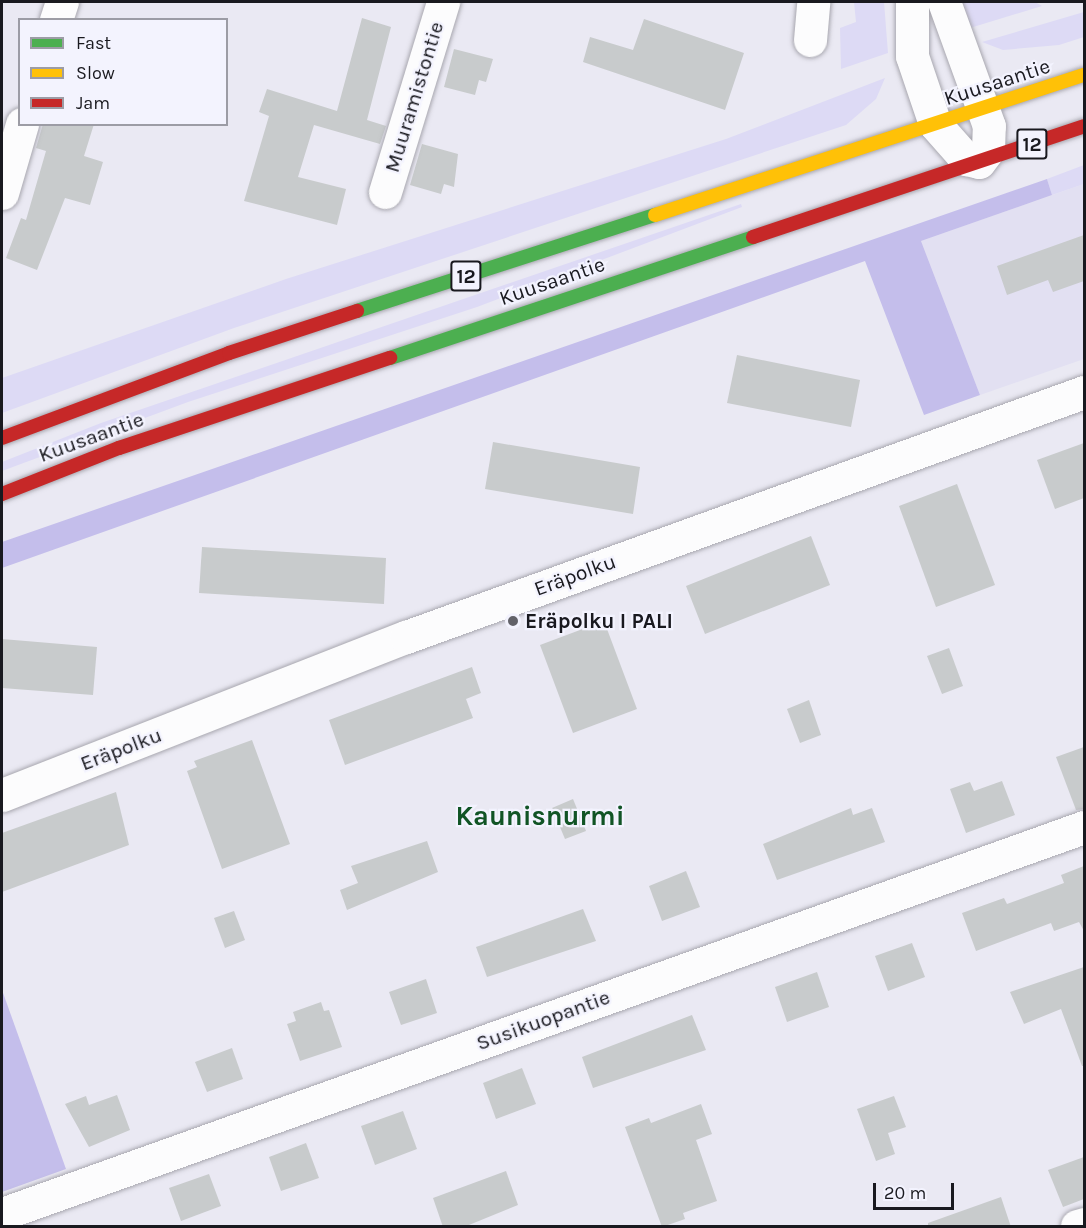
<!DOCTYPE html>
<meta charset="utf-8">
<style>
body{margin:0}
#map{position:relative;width:1086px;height:1228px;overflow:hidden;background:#eae9f3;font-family:Karla,sans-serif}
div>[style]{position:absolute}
.built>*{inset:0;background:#e2e0f2}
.green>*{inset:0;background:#dddaf5}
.forest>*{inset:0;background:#c4beeb}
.building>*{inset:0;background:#c8cbcc}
.roads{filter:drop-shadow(0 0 2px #a8a7af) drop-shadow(0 0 2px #a8a7af)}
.street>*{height:33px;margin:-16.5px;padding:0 16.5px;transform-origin:16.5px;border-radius:16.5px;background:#fcfcfd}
.fast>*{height:14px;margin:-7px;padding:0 7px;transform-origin:7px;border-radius:7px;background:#4caf50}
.slow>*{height:14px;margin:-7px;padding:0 7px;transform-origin:7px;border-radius:7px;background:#ffc107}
.jam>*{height:14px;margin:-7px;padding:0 7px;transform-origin:7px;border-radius:7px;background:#c62828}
.dots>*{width:16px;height:16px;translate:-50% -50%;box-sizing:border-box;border:3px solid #f3f3fe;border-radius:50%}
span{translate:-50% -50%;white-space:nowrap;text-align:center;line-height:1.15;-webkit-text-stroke:4.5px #f3f3fe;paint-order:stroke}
.shield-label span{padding:2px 4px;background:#f3f3fe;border:2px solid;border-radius:4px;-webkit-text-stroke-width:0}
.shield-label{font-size:20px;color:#19191f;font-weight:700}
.street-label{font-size:21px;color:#19191f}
.poi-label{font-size:21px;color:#19191f;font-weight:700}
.left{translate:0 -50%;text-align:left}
.district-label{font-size:27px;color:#115425;font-weight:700}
.frame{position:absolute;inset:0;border:3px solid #19191f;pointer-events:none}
.legend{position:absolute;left:18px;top:18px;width:210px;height:108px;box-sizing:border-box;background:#f3f3fe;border:2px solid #9c9ca5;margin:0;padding:8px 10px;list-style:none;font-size:18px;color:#19191f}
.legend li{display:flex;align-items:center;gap:12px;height:30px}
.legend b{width:30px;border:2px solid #9c9ca5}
.scale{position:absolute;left:873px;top:1183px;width:81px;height:27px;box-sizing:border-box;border:3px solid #19191f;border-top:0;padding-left:8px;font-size:18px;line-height:21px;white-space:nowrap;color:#19191f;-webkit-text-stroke:4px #f3f3fe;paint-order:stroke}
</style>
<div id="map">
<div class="built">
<div style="clip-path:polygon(1084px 184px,1084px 359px,980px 395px,921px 241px)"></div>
</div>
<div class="green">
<div style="clip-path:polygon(854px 2px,884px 2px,888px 53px,841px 69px,840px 28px,856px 22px)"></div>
<div style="clip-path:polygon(959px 2px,1035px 2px,1042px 6px,970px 28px)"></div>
<div style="clip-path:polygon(1084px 12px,1084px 37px,1059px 45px,1003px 50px,982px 42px)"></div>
<div style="clip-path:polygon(885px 78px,876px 99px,846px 125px,234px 328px,2px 413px,2px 378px,286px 279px,726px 139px)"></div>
<div style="clip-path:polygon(1084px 165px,1084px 184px,1052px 195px,1047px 179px)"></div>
<div style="clip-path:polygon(741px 204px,742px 207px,477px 307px,188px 402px,2px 471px,2px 462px,101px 423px)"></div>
</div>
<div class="forest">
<div style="clip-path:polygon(1047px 179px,1052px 195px,921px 241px,980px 395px,924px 415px,865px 261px,2px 568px,2px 542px)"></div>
<div style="clip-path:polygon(2px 990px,66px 1169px,2px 1192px)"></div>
</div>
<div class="building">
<div style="clip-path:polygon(362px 18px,391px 27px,367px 120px,386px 126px,380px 144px,314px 125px,298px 177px,346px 189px,337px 225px,244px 201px,269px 116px,259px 112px,267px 89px,337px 111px)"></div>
<div style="clip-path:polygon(644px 19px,744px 53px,725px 110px,583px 62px,590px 37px,633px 50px)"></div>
<div style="clip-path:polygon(454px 49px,493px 59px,486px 82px,479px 80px,475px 95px,444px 87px)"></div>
<div style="clip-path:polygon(43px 124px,94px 124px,84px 156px,103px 162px,90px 205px,65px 198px,37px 270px,6px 258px,21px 218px,26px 220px,46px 151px,36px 148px)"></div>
<div style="clip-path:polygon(422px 144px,458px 154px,454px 187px,444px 184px,441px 194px,410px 185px)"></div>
<div style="clip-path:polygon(1084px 235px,1084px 281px,1053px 292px,1048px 280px,1007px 295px,997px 266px)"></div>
<div style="clip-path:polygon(737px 355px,860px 380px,851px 427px,727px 403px)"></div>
<div style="clip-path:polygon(493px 442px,640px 467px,633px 514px,485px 489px)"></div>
<div style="clip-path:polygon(1084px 443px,1084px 498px,1055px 509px,1037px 460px)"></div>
<div style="clip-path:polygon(957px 484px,995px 585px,936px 607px,899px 506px)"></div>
<div style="clip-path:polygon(811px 536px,830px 585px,705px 634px,686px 586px)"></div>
<div style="clip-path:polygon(202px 547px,386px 558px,384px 604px,199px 593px)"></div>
<div style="clip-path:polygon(604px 621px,637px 709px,573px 733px,540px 645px)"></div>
<div style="clip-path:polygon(2px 639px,97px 647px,93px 695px,2px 688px)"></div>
<div style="clip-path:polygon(949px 648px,963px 686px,942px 694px,927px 656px)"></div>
<div style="clip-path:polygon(472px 667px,481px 693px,466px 699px,473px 718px,345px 765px,329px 720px)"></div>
<div style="clip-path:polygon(809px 700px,821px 735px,800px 743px,787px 709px)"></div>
<div style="clip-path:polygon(252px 740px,290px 844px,222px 869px,187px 771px,197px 767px,194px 761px)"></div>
<div style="clip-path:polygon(1084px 747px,1084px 809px,1076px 810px,1056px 757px)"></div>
<div style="clip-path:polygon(1002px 781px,1015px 815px,966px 833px,950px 789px,970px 782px,974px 791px)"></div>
<div style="clip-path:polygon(116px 792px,129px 845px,2px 892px,2px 833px)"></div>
<div style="clip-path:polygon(573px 799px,586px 831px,565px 839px,552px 808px)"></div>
<div style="clip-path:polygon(851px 808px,853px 815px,872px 808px,885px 842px,777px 880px,763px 844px)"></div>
<div style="clip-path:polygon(427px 841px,438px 872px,347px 910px,340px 890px,358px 883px,351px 866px)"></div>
<div style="clip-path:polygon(1084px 866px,1084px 931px,1079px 922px,1054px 931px,1051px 923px,976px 951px,962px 913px,1004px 898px,1007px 904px,1064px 883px,1061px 875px)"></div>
<div style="clip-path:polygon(686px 871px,700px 907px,662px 921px,649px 886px)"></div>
<div style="clip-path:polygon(583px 909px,596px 941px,487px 977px,476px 947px)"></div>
<div style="clip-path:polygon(234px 911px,245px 940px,225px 948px,214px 918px)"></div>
<div style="clip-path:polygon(912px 943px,925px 977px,888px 991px,875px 956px)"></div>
<div style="clip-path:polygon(1084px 967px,1084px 1066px,1082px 1066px,1061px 1009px,1024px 1024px,1010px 992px)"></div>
<div style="clip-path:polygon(817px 972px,829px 1007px,787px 1022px,775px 987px)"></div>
<div style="clip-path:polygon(426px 979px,437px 1013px,401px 1025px,389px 992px)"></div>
<div style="clip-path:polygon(321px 1002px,324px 1011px,329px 1010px,342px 1047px,300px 1061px,287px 1024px,296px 1021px,293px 1012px)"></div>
<div style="clip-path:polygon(692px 1015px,706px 1050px,593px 1088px,582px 1057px)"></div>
<div style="clip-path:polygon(232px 1048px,243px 1079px,207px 1092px,195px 1062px)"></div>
<div style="clip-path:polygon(522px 1068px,536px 1104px,496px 1119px,483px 1083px)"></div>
<div style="clip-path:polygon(117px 1095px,130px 1130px,89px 1147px,65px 1104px,86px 1096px,89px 1105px)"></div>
<div style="clip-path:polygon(894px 1096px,906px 1127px,888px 1133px,895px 1154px,876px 1161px,857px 1109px)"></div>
<div style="clip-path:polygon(701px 1104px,712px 1134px,696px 1140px,717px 1201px,683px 1213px,685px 1219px,662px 1227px,625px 1127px,649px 1118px,651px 1123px)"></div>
<div style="clip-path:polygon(403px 1111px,417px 1149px,375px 1165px,361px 1126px)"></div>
<div style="clip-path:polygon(306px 1143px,319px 1178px,281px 1191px,269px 1157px)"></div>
<div style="clip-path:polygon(1084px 1157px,1084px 1199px,1063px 1207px,1048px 1170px)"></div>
<div style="clip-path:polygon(506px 1171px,518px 1205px,464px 1227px,443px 1227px,433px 1198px)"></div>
<div style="clip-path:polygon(209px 1174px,221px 1206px,181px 1221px,169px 1188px)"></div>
<div style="clip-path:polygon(1001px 1197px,1011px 1227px,928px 1227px,928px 1223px)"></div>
</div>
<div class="roads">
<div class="street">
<div style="left:912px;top:2px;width:54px;rotate:90deg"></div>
<div style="left:912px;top:56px;width:72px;rotate:71.3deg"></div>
<div style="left:935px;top:124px;width:47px;rotate:48.5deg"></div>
<div style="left:966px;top:159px;width:13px;rotate:13deg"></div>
<div style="left:979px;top:162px;width:15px;rotate:-53deg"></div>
<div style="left:988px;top:150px;width:24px;rotate:-88deg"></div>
<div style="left:989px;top:126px;width:132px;rotate:-109.9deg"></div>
<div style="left:56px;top:20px;width:19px;rotate:-72deg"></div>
<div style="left:810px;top:40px;width:38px;rotate:-85deg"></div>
<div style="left:385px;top:192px;width:199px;rotate:-73deg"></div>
<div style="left:2px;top:193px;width:72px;rotate:-73.8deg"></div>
<div style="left:2px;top:795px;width:434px;rotate:-21.4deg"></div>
<div style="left:406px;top:637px;width:721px;rotate:-19.87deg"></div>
<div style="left:2px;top:1214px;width:1149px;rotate:-19.68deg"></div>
<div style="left:1077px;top:1226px;width:7px;rotate:-16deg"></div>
</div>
<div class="fast">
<div style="left:357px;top:311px;width:313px;rotate:-17.9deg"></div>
<div style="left:390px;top:358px;width:383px;rotate:-18.4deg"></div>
</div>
<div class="slow">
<div style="left:655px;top:215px;width:451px;rotate:-18.1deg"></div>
</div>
<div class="jam">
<div style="left:753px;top:237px;width:349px;rotate:-18.5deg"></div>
<div style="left:2px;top:438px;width:242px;rotate:-20.5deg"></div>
<div style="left:229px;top:353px;width:135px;rotate:-18.2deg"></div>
<div style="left:2px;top:494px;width:126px;rotate:-21.5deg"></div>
<div style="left:119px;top:448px;width:286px;rotate:-18.4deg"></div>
</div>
</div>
<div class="dots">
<div style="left:513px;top:621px;background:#626269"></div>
</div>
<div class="shield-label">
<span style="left:1032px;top:144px">12</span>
<span style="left:466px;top:276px">12</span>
</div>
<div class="street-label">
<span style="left:997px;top:82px;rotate:-18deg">Kuusaantie</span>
<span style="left:414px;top:97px;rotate:-73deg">Muuramistontie</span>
<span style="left:552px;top:281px;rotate:-19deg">Kuusaantie</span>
<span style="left:91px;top:437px;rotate:-20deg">Kuusaantie</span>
<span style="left:575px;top:575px;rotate:-20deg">Eräpolku</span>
<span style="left:121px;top:749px;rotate:-21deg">Eräpolku</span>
<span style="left:543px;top:1020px;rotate:-20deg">Susikuopantie</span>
</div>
<div class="poi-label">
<span class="left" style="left:525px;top:621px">Eräpolku I PALI</span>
</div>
<div class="district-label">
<span style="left:540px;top:817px">Kaunisnurmi</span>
</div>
<div class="frame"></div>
<ul class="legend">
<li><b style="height:8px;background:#4caf50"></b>Fast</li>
<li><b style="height:8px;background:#ffc107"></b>Slow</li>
<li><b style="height:8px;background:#c62828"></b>Jam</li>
</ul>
<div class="scale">20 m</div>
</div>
